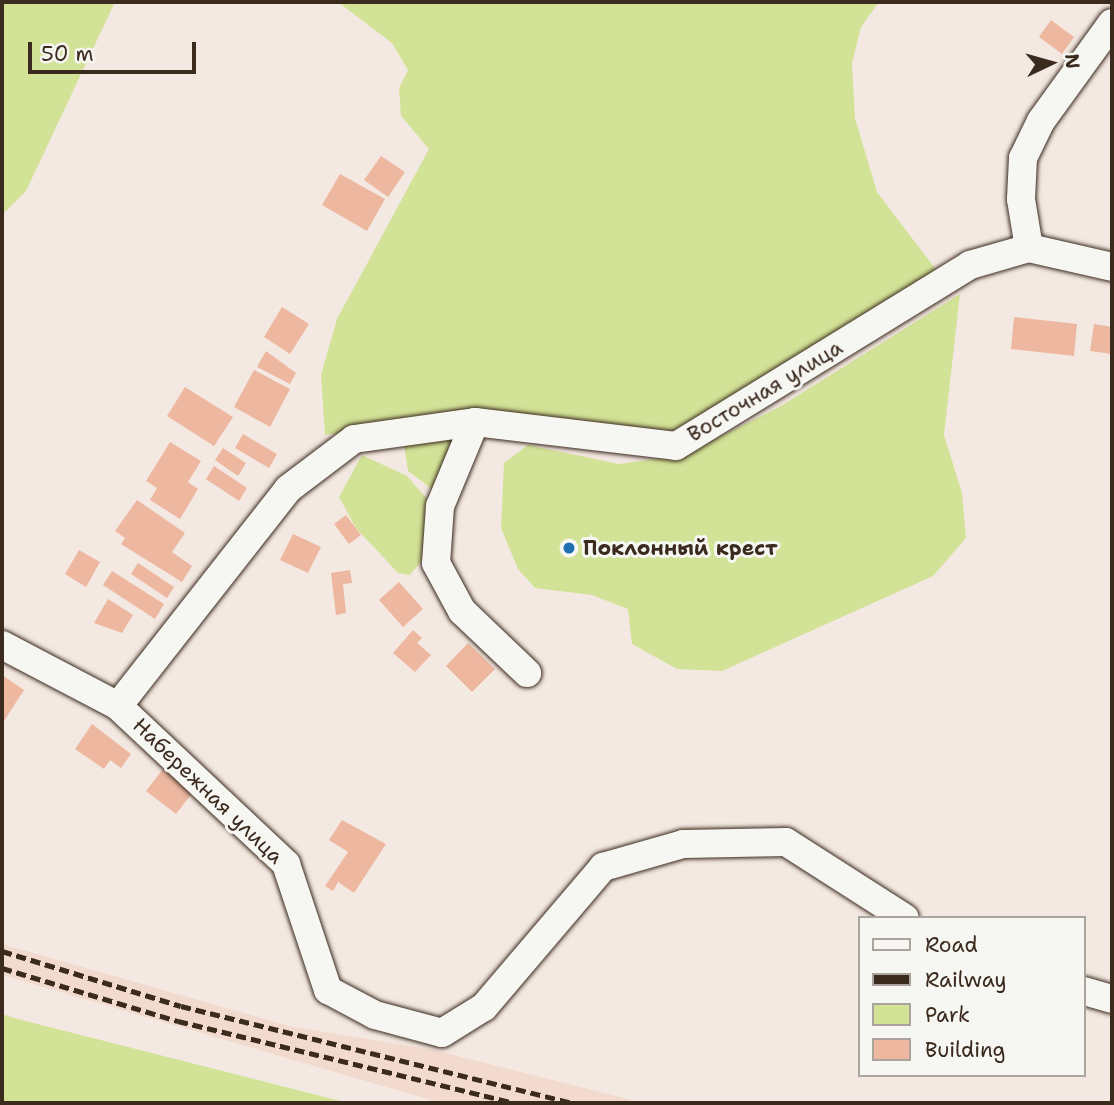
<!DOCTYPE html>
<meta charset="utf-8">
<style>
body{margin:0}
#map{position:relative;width:1114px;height:1105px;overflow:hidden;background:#f4e9e2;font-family:"Shantell Sans",sans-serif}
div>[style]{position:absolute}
.built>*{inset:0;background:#f2dace}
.green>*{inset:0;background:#d2e296}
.building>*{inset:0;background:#edb7a0}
.roads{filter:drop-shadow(0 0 2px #3b2a1e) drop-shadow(0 0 2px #3b2a1e)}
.minor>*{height:28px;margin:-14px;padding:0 14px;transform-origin:14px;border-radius:14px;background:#f6f6f2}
.rail>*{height:5px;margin-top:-2.5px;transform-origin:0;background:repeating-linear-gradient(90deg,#3b2a1e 0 10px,transparent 0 15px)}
.dots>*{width:19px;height:19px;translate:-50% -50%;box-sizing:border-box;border:4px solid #f6f6f2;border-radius:50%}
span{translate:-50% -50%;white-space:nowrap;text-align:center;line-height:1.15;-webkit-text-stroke:6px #f6f6f2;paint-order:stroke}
.street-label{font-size:21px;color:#3b2a1e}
.poi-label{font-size:21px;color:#3b2a1e;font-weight:700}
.left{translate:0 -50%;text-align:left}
.frame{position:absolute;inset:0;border:4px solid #3b2a1e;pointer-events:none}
.legend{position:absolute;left:858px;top:916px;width:228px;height:161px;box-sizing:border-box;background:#f6f6f2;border:2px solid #aba49d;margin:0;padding:9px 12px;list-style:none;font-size:21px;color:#3b2a1e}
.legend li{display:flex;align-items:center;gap:14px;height:35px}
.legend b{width:35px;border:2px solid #aba49d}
.north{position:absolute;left:1016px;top:28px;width:70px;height:70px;-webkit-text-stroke:5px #f6f6f2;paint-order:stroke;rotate:85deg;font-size:19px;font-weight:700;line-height:28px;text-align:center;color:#3b2a1e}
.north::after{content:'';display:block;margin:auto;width:24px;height:32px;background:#3b2a1e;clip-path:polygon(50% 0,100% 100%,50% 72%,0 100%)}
.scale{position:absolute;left:28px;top:42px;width:168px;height:32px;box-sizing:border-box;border:4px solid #3b2a1e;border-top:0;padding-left:9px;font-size:21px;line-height:24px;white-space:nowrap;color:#3b2a1e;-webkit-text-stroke:5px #f6f6f2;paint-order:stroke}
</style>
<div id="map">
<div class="built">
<div style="clip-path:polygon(2px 944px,289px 1026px,434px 1050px,644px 1103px,441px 1103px,2px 975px)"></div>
</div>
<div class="green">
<div style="clip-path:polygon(2px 2px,115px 2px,26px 191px,2px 215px)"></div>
<div style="clip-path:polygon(338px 2px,879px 2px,861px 27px,852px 64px,855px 118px,877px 192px,937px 271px,676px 430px,651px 437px,413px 420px,325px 435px,321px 375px,337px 319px,429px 149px,401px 116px,399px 88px,408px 70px,392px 43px)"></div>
<div style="clip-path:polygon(960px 294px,944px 435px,962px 493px,966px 538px,933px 576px,722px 671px,677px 669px,632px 644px,628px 609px,592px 595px,535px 588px,518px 569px,501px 528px,504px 463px,528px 445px,619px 464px,683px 455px,781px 406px)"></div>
<div style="clip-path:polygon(462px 434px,436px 492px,408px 471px,404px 445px)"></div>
<div style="clip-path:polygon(362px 455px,407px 476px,427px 499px,430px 524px,423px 559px,410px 575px,398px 573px,356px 528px,339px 497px)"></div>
<div style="clip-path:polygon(2px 1014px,14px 1018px,348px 1103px,2px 1103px)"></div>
</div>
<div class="building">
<div style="clip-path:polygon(1051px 20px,1074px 37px,1062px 54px,1039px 37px)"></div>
<div style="clip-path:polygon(381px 156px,405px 172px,388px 197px,364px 180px)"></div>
<div style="clip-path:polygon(340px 174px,385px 199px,367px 231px,322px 205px)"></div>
<div style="clip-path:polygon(282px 307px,309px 324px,290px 354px,264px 337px)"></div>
<div style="clip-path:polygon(1014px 317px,1077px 324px,1074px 356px,1011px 349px)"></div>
<div style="clip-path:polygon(1094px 324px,1112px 327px,1112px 354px,1090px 351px)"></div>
<div style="clip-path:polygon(266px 351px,296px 373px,290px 384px,257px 367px)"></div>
<div style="clip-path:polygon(254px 370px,290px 389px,270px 427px,234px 407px)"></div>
<div style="clip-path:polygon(185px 387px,233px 417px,214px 446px,167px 416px)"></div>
<div style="clip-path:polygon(243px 434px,277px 454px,269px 468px,235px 448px)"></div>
<div style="clip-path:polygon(170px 442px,201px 461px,188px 482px,198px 489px,180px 519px,150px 500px,157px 488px,146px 481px)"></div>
<div style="clip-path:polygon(223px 448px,246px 463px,238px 476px,215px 460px)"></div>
<div style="clip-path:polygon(214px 466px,247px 488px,239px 501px,206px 479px)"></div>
<div style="clip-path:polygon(137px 500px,185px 533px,172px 552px,192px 566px,182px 582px,121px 544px,125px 538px,115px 531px)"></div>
<div style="clip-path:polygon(346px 515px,361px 535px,349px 544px,334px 524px)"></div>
<div style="clip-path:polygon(293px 534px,321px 547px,308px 573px,280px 560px)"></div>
<div style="clip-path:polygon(79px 550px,100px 562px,86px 587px,65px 574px)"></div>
<div style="clip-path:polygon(138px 563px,174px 587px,167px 598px,131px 574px)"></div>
<div style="clip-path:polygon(350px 570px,352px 583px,343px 584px,346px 613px,336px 615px,331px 573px)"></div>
<div style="clip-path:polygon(112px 571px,164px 604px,155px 619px,103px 585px)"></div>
<div style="clip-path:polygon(399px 582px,423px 609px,403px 627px,379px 600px)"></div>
<div style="clip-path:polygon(108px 599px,133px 615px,122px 633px,94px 623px)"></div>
<div style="clip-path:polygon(413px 630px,422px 638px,417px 643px,431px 655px,415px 672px,393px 653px)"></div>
<div style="clip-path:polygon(468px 643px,495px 669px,472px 692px,446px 666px)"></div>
<div style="clip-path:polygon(2px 675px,24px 690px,2px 724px)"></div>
<div style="clip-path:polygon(92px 724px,131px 754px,121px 768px,110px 760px,104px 769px,75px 749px)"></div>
<div style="clip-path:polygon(163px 769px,193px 792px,176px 814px,146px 791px)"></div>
<div style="clip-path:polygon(342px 820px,386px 844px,354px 893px,338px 882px,333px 891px,325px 886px,348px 852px,329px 840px)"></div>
</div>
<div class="roads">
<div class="minor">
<div style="left:1029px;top:248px;width:50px;rotate:-99.3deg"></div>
<div style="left:1021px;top:199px;width:41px;rotate:-87.2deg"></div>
<div style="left:1023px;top:158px;width:41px;rotate:-64.1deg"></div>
<div style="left:1041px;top:121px;width:121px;rotate:-54.1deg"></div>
<div style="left:475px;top:422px;width:91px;rotate:112.6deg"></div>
<div style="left:440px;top:506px;width:57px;rotate:94deg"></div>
<div style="left:436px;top:563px;width:55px;rotate:61.6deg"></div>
<div style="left:462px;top:611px;width:90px;rotate:43.6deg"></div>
<div style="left:2px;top:645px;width:131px;rotate:27.7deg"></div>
<div style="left:118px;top:706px;width:231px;rotate:43.2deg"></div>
<div style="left:286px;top:864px;width:133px;rotate:71.6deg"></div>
<div style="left:328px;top:990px;width:53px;rotate:28deg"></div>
<div style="left:375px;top:1015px;width:69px;rotate:15deg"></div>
<div style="left:442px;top:1033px;width:49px;rotate:-31.8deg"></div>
<div style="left:484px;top:1007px;width:184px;rotate:-49.6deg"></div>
<div style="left:603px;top:867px;width:83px;rotate:-16deg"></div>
<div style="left:683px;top:844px;width:103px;rotate:-1.1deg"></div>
<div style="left:786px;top:842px;width:141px;rotate:32.6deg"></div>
<div style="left:118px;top:706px;width:276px;rotate:-51.9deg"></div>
<div style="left:288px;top:489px;width:83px;rotate:-37.1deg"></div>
<div style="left:354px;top:439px;width:122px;rotate:-8deg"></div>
<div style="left:475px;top:422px;width:202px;rotate:6.8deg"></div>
<div style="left:676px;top:446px;width:345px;rotate:-31.6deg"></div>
<div style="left:970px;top:265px;width:61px;rotate:-16.1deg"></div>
<div style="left:1029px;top:248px;width:85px;rotate:12.9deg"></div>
<div style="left:1084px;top:991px;width:29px;rotate:16deg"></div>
</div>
</div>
<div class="rail">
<div style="left:2px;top:951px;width:187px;rotate:17.1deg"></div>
<div style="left:181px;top:1006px;width:403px;rotate:13.9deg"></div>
<div style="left:2px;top:968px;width:184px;rotate:16.8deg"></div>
<div style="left:178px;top:1021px;width:346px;rotate:13.7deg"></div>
</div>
<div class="dots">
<div style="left:569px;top:548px;background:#1f6fb2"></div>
</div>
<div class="street-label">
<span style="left:765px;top:391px;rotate:-31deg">Восточная улица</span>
<span style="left:208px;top:791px;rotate:44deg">Набережная улица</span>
</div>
<div class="poi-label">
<span class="left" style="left:583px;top:548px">Поклонный крест</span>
</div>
<div class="frame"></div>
<ul class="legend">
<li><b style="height:9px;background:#f6f6f2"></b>Road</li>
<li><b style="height:9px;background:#3b2a1e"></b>Railway</li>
<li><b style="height:19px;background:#d2e296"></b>Park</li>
<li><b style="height:19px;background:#edb7a0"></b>Building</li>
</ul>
<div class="north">N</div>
<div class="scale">50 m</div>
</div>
